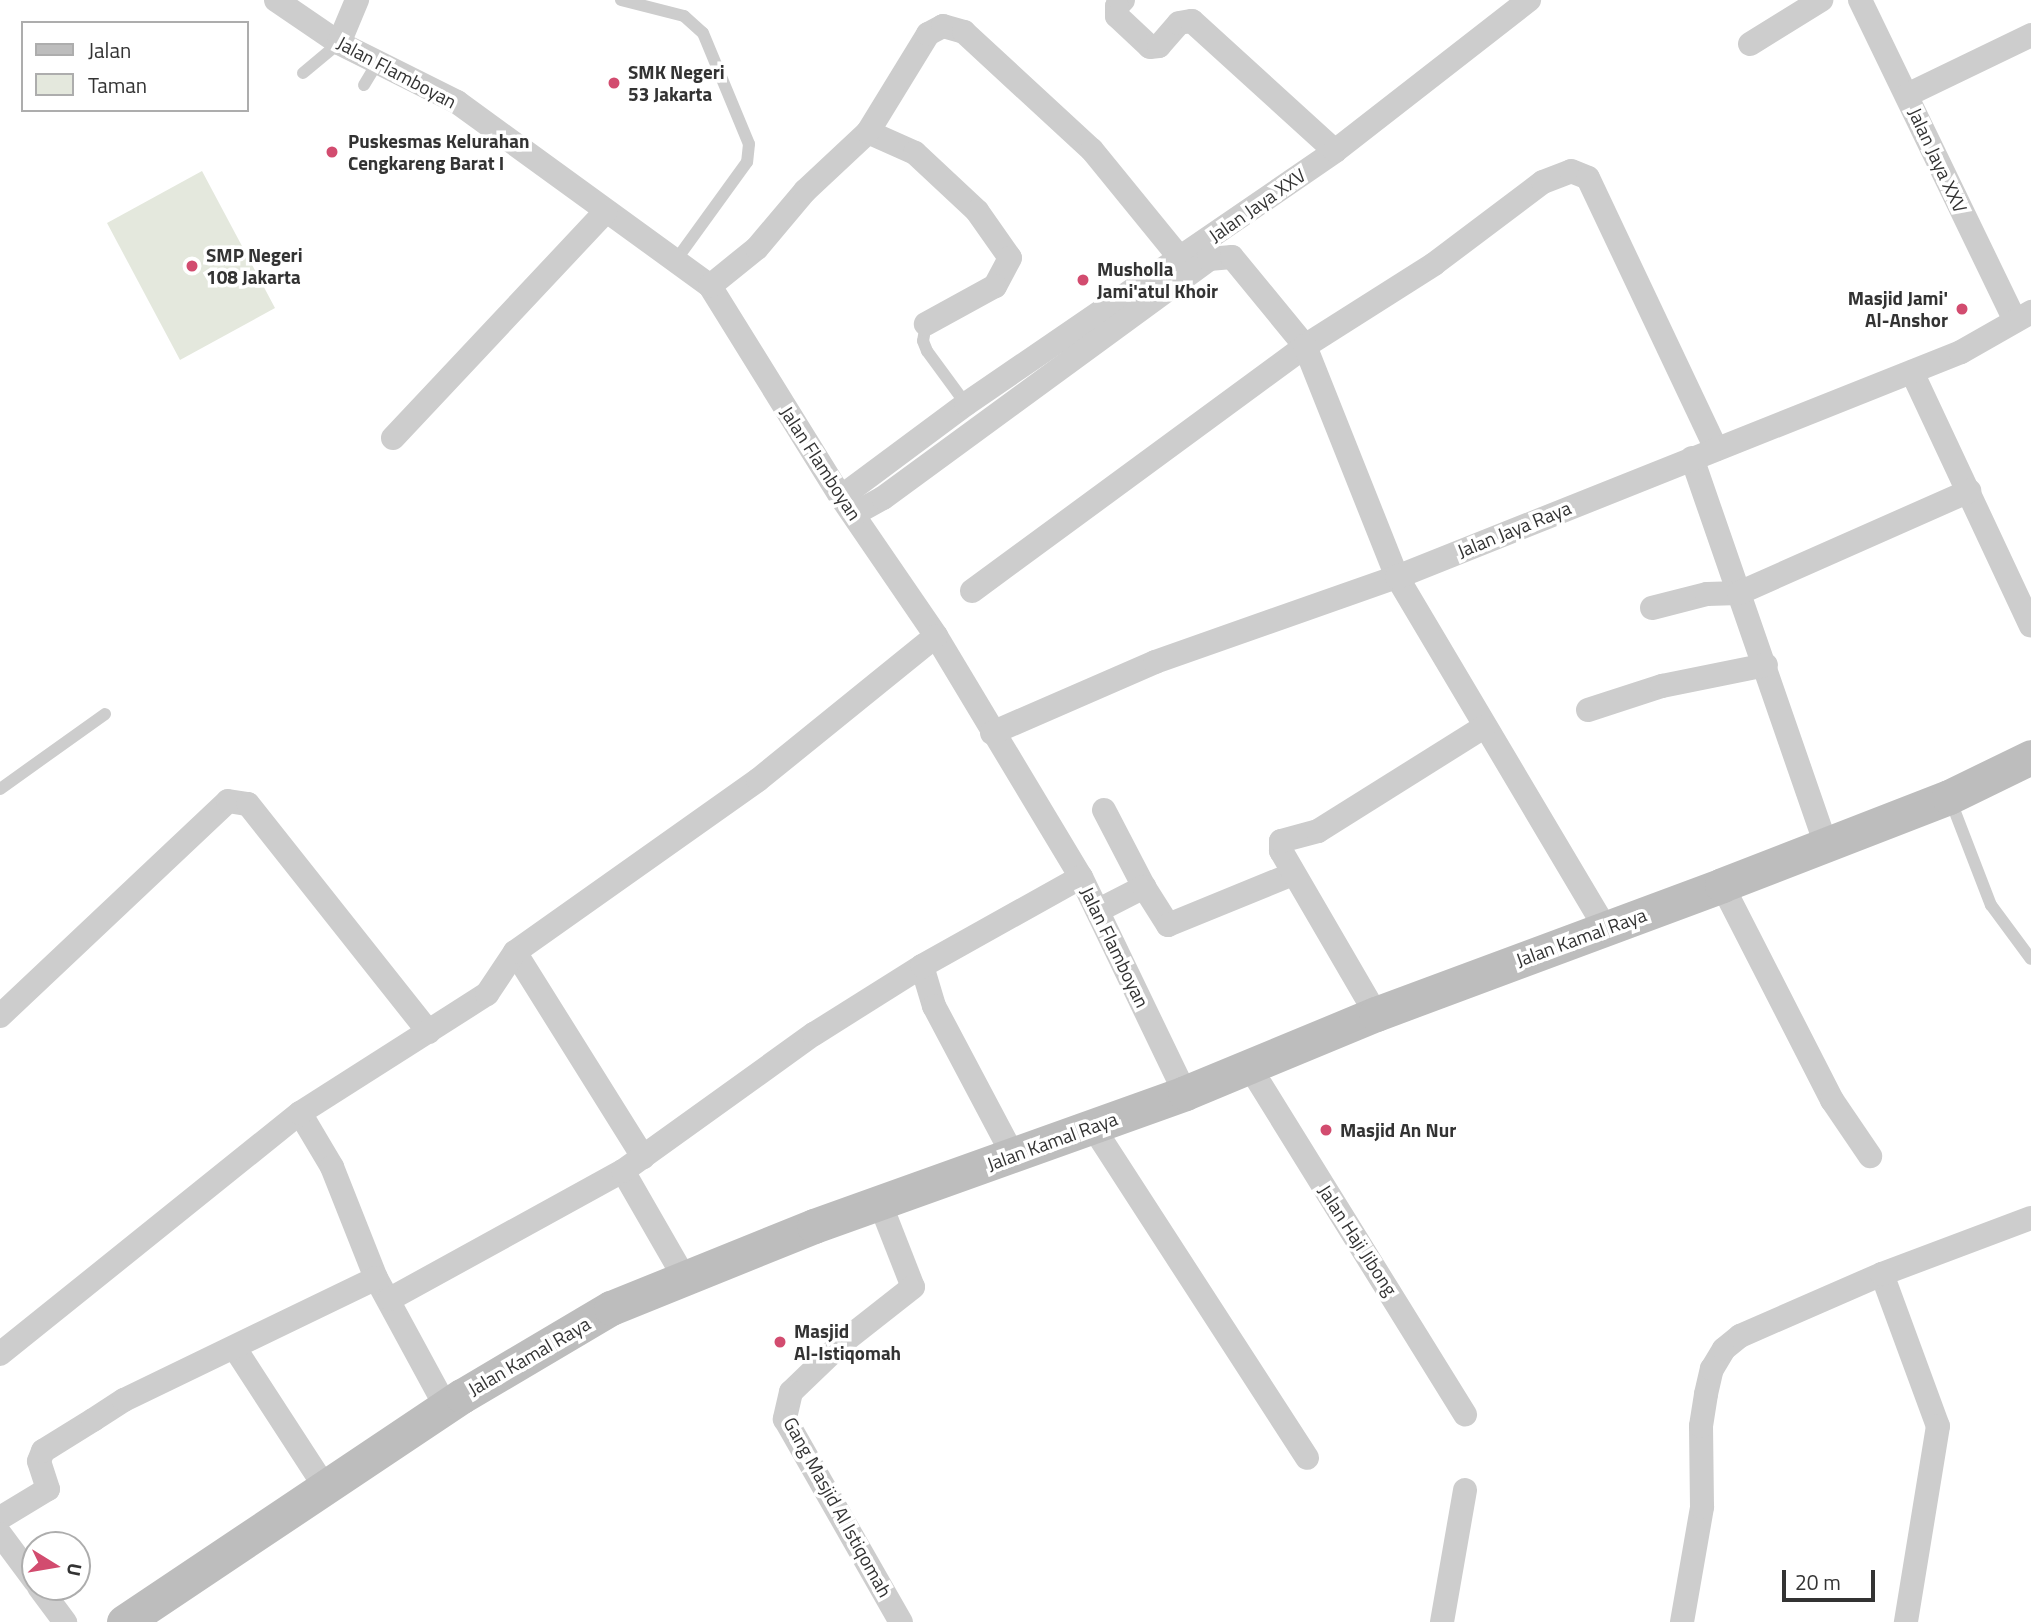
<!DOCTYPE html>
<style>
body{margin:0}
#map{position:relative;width:2031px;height:1622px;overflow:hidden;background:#fff;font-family:"Titillium Web",sans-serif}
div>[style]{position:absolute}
.green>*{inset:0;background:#e4e8dd}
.lane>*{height:12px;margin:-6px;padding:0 6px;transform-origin:6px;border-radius:6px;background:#cdcdcd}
.street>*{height:24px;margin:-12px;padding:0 12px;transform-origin:12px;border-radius:12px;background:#cdcdcd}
.secondary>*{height:35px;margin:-17.5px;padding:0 17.5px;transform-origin:17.5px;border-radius:17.5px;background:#bdbdbd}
.dots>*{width:19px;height:19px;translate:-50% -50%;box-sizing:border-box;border:4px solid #fff;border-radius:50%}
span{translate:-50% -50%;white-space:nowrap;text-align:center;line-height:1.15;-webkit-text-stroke:7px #fff;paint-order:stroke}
.street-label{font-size:19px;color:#333}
.poi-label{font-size:19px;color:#333;font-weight:700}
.left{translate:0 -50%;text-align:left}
.right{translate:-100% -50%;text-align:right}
.legend{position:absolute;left:21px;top:21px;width:228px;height:91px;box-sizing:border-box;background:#fff;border:2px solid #adadad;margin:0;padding:9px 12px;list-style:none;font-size:21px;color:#333}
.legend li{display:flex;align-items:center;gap:14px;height:35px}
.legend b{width:35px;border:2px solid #adadad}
.north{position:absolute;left:21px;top:1531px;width:70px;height:70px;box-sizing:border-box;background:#fff;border:2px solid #adadad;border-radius:50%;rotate:101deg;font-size:19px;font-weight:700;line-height:28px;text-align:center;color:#333}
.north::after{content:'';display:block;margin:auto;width:24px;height:32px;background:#d24c6f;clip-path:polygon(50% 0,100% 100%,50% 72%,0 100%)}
.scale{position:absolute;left:1782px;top:1570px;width:93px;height:32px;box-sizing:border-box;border:4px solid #333;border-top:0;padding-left:9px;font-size:21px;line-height:24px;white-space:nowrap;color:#333;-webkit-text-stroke:5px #fff;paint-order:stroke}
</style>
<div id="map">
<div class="green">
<div style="clip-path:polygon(202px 171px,275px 308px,180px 360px,107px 223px)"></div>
</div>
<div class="lane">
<div style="left:621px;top:0;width:65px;rotate:14.3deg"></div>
<div style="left:684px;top:16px;width:25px;rotate:42deg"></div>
<div style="left:703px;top:33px;width:120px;rotate:67.5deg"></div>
<div style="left:749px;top:144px;width:18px;rotate:96deg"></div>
<div style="left:747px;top:162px;width:121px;rotate:125.9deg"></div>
<div style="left:303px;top:73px;width:47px;rotate:-39.8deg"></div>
<div style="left:364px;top:85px;width:27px;rotate:-59deg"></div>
<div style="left:926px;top:324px;width:17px;rotate:100deg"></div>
<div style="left:923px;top:341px;width:11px;rotate:68deg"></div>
<div style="left:927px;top:351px;width:66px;rotate:53.7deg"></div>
<div style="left:0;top:789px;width:129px;rotate:-35.5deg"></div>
<div style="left:1950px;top:799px;width:114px;rotate:68.9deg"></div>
<div style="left:1991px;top:905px;width:67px;rotate:53.5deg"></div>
</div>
<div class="street">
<div style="left:276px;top:0;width:76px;rotate:34.3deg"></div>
<div style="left:339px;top:43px;width:132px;rotate:26.6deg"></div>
<div style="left:457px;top:102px;width:313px;rotate:36deg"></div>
<div style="left:710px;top:286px;width:248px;rotate:58.2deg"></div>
<div style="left:841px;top:497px;width:168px;rotate:55.6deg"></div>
<div style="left:936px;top:636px;width:281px;rotate:59deg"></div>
<div style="left:1081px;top:877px;width:240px;rotate:64.3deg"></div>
<div style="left:1123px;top:0;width:8px;rotate:135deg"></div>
<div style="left:1117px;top:6px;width:10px;rotate:90deg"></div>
<div style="left:1117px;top:16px;width:45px;rotate:43.2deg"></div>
<div style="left:1150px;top:47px;width:9px;rotate:-6deg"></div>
<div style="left:1159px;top:46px;width:30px;rotate:-49deg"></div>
<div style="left:1179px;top:23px;width:13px;rotate:-9deg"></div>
<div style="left:1192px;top:21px;width:193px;rotate:42.3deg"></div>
<div style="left:1860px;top:0;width:356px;rotate:64.2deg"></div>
<div style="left:339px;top:43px;width:47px;rotate:-67.3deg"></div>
<div style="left:1750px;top:44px;width:84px;rotate:-31.8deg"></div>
<div style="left:1907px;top:95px;width:138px;rotate:-25.8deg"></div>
<div style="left:868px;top:132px;width:51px;rotate:24.1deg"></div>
<div style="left:915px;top:153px;width:85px;rotate:43.1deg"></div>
<div style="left:977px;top:211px;width:57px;rotate:54.9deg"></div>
<div style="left:1010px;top:258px;width:32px;rotate:118deg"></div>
<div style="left:995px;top:286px;width:79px;rotate:151.2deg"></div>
<div style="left:710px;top:286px;width:60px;rotate:-39deg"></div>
<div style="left:757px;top:248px;width:75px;rotate:-49.9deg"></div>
<div style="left:805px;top:191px;width:86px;rotate:-43.1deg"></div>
<div style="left:868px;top:132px;width:115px;rotate:-58.5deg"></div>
<div style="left:928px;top:34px;width:17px;rotate:-28deg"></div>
<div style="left:943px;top:26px;width:22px;rotate:16deg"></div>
<div style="left:964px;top:32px;width:174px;rotate:42.7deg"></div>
<div style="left:1092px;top:150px;width:139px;rotate:50.8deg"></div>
<div style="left:1912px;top:372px;width:280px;rotate:64.9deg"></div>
<div style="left:393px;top:438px;width:311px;rotate:-46.8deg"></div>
<div style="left:1692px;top:458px;width:407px;rotate:70.9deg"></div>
<div style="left:841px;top:497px;width:156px;rotate:-36.6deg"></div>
<div style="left:966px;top:404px;width:447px;rotate:-34.4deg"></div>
<div style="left:1335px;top:151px;width:246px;rotate:-37.9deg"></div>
<div style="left:854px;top:514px;width:33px;rotate:-29deg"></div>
<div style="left:883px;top:498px;width:404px;rotate:-36.2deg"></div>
<div style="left:1209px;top:259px;width:23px;rotate:-5deg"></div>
<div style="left:1232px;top:257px;width:115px;rotate:50.6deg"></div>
<div style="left:1305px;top:346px;width:153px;rotate:-32.4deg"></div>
<div style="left:1434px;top:264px;width:136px;rotate:-37deg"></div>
<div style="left:1543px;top:182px;width:30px;rotate:-21deg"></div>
<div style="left:1571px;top:171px;width:18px;rotate:22deg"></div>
<div style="left:1588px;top:178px;width:300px;rotate:64.7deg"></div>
<div style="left:972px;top:591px;width:413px;rotate:-36.3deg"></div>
<div style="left:1305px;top:346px;width:249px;rotate:68.3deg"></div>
<div style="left:1397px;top:577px;width:408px;rotate:59.3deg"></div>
<div style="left:1652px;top:608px;width:57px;rotate:-14.3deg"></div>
<div style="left:1707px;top:594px;width:32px;rotate:-2deg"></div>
<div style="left:1739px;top:593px;width:252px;rotate:-23.9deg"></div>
<div style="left:1588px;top:710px;width:78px;rotate:-18deg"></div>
<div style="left:1662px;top:686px;width:106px;rotate:-11.4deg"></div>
<div style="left:992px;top:733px;width:178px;rotate:-23.5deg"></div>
<div style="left:1155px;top:662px;width:256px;rotate:-19.4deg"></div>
<div style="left:1397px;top:577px;width:607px;rotate:-21.75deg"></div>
<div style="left:1961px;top:352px;width:81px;rotate:-29.7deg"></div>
<div style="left:1104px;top:810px;width:87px;rotate:62.5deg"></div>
<div style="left:1722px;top:885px;width:242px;rotate:62.9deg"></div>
<div style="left:1832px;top:1100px;width:68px;rotate:55.8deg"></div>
<div style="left:1099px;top:910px;width:51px;rotate:-27.1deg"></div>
<div style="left:1144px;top:887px;width:45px;rotate:57.7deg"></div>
<div style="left:1168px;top:925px;width:135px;rotate:-22.2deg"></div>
<div style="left:515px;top:952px;width:242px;rotate:58deg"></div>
<div style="left:922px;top:966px;width:42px;rotate:73.3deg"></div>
<div style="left:934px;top:1006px;width:169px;rotate:62.1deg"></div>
<div style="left:1376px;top:1014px;width:189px;rotate:-120.2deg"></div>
<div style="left:1281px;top:851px;width:10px;rotate:-90deg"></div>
<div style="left:1281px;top:841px;width:38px;rotate:-15deg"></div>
<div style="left:1318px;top:831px;width:196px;rotate:-32.1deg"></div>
<div style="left:0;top:1016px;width:313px;rotate:-43.3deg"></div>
<div style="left:228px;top:801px;width:20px;rotate:9deg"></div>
<div style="left:248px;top:804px;width:291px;rotate:51.6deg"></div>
<div style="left:1249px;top:1066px;width:410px;rotate:58.2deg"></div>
<div style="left:300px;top:1113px;width:63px;rotate:59.3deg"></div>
<div style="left:332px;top:1167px;width:119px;rotate:68.4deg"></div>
<div style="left:376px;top:1278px;width:147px;rotate:61.5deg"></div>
<div style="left:1093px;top:1127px;width:394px;rotate:57.1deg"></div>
<div style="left:623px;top:1171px;width:125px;rotate:60.1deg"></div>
<div style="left:880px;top:1203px;width:90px;rotate:68.6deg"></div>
<div style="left:913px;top:1287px;width:89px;rotate:141.8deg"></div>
<div style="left:843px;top:1342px;width:72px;rotate:136.1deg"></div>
<div style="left:791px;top:1392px;width:28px;rotate:103deg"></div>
<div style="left:785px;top:1419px;width:234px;rotate:60.3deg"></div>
<div style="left:1882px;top:1274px;width:162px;rotate:69.8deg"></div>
<div style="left:1938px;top:1426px;width:199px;rotate:99.3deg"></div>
<div style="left:390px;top:1299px;width:266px;rotate:-28.8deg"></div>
<div style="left:623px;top:1171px;width:235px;rotate:-35.7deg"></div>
<div style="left:814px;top:1034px;width:128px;rotate:-32.2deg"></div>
<div style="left:922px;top:966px;width:182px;rotate:-29.2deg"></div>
<div style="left:236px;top:1350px;width:163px;rotate:57deg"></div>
<div style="left:0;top:1354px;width:385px;rotate:-38.8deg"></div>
<div style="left:300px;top:1113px;width:222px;rotate:-32.5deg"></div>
<div style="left:487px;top:994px;width:50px;rotate:-56.3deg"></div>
<div style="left:515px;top:952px;width:298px;rotate:-35.3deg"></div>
<div style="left:758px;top:780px;width:229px;rotate:-39deg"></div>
<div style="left:0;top:1518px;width:56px;rotate:-31.1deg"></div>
<div style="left:48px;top:1489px;width:29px;rotate:-108deg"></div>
<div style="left:39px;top:1461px;width:11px;rotate:-68deg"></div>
<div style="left:43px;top:1451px;width:59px;rotate:-31.8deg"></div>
<div style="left:93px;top:1420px;width:37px;rotate:-33deg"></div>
<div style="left:124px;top:1400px;width:280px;rotate:-25.8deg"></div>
<div style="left:0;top:1534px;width:59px;rotate:53.3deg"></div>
<div style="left:39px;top:1587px;width:44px;rotate:53.4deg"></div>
<div style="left:1442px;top:1622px;width:134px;rotate:-80.1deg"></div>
<div style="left:1682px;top:1622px;width:117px;rotate:-80.1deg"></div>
<div style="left:1702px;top:1507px;width:81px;rotate:-90.7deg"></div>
<div style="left:1701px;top:1426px;width:32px;rotate:-81deg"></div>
<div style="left:1706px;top:1394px;width:26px;rotate:-77deg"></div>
<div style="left:1712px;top:1369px;width:23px;rotate:-59deg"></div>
<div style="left:1724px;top:1349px;width:21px;rotate:-39deg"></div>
<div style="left:1740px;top:1336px;width:155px;rotate:-23.6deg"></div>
<div style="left:1882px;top:1274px;width:159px;rotate:-20.6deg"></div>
</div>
<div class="secondary">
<div style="left:124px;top:1622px;width:407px;rotate:-33.8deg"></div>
<div style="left:462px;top:1396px;width:173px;rotate:-30.6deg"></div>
<div style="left:611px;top:1308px;width:219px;rotate:-22deg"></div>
<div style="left:814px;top:1226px;width:394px;rotate:-19.7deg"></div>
<div style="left:1185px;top:1093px;width:207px;rotate:-22.5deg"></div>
<div style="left:1376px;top:1014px;width:369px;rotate:-20.4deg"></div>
<div style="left:1722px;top:885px;width:243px;rotate:-21.2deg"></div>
<div style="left:1949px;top:797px;width:91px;rotate:-26deg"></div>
</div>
<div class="dots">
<div style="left:614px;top:83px;background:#d24c6f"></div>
<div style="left:332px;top:152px;background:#d24c6f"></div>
<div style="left:192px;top:266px;background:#d24c6f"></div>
<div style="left:1083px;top:280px;background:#d24c6f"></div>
<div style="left:1962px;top:309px;background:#d24c6f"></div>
<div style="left:1326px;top:1130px;background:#d24c6f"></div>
<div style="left:780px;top:1342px;background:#d24c6f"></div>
</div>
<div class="street-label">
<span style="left:397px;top:72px;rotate:28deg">Jalan Flamboyan</span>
<span style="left:1938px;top:160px;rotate:65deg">Jalan Jaya XXV</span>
<span style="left:1257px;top:205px;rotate:-35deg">Jalan Jaya XXV</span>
<span style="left:821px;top:463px;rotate:57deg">Jalan Flamboyan</span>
<span style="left:1514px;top:529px;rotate:-22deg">Jalan Jaya Raya</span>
<span style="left:1581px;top:937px;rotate:-20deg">Jalan Kamal Raya</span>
<span style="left:1115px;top:947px;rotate:64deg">Jalan Flamboyan</span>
<span style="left:1052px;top:1141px;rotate:-20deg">Jalan Kamal Raya</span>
<span style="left:1358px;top:1240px;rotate:57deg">Jalan Haji Jibong</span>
<span style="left:529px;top:1356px;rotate:-30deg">Jalan Kamal Raya</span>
<span style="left:838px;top:1507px;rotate:61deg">Gang Masjid Al Istiqomah</span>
</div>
<div class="poi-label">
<span class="left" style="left:628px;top:83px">SMK Negeri<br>53 Jakarta</span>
<span class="left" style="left:348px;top:152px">Puskesmas Kelurahan<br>Cengkareng Barat I</span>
<span class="left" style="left:206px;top:266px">SMP Negeri<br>108 Jakarta</span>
<span class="left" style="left:1097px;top:280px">Musholla<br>Jami'atul Khoir</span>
<span class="right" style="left:1948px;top:309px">Masjid Jami'<br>Al-Anshor</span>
<span class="left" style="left:1340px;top:1130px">Masjid An Nur</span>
<span class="left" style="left:794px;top:1342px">Masjid<br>Al-Istiqomah</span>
</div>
<ul class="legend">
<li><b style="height:9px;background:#bdbdbd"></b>Jalan</li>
<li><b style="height:19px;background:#e4e8dd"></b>Taman</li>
</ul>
<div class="north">U</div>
<div class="scale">20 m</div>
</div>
